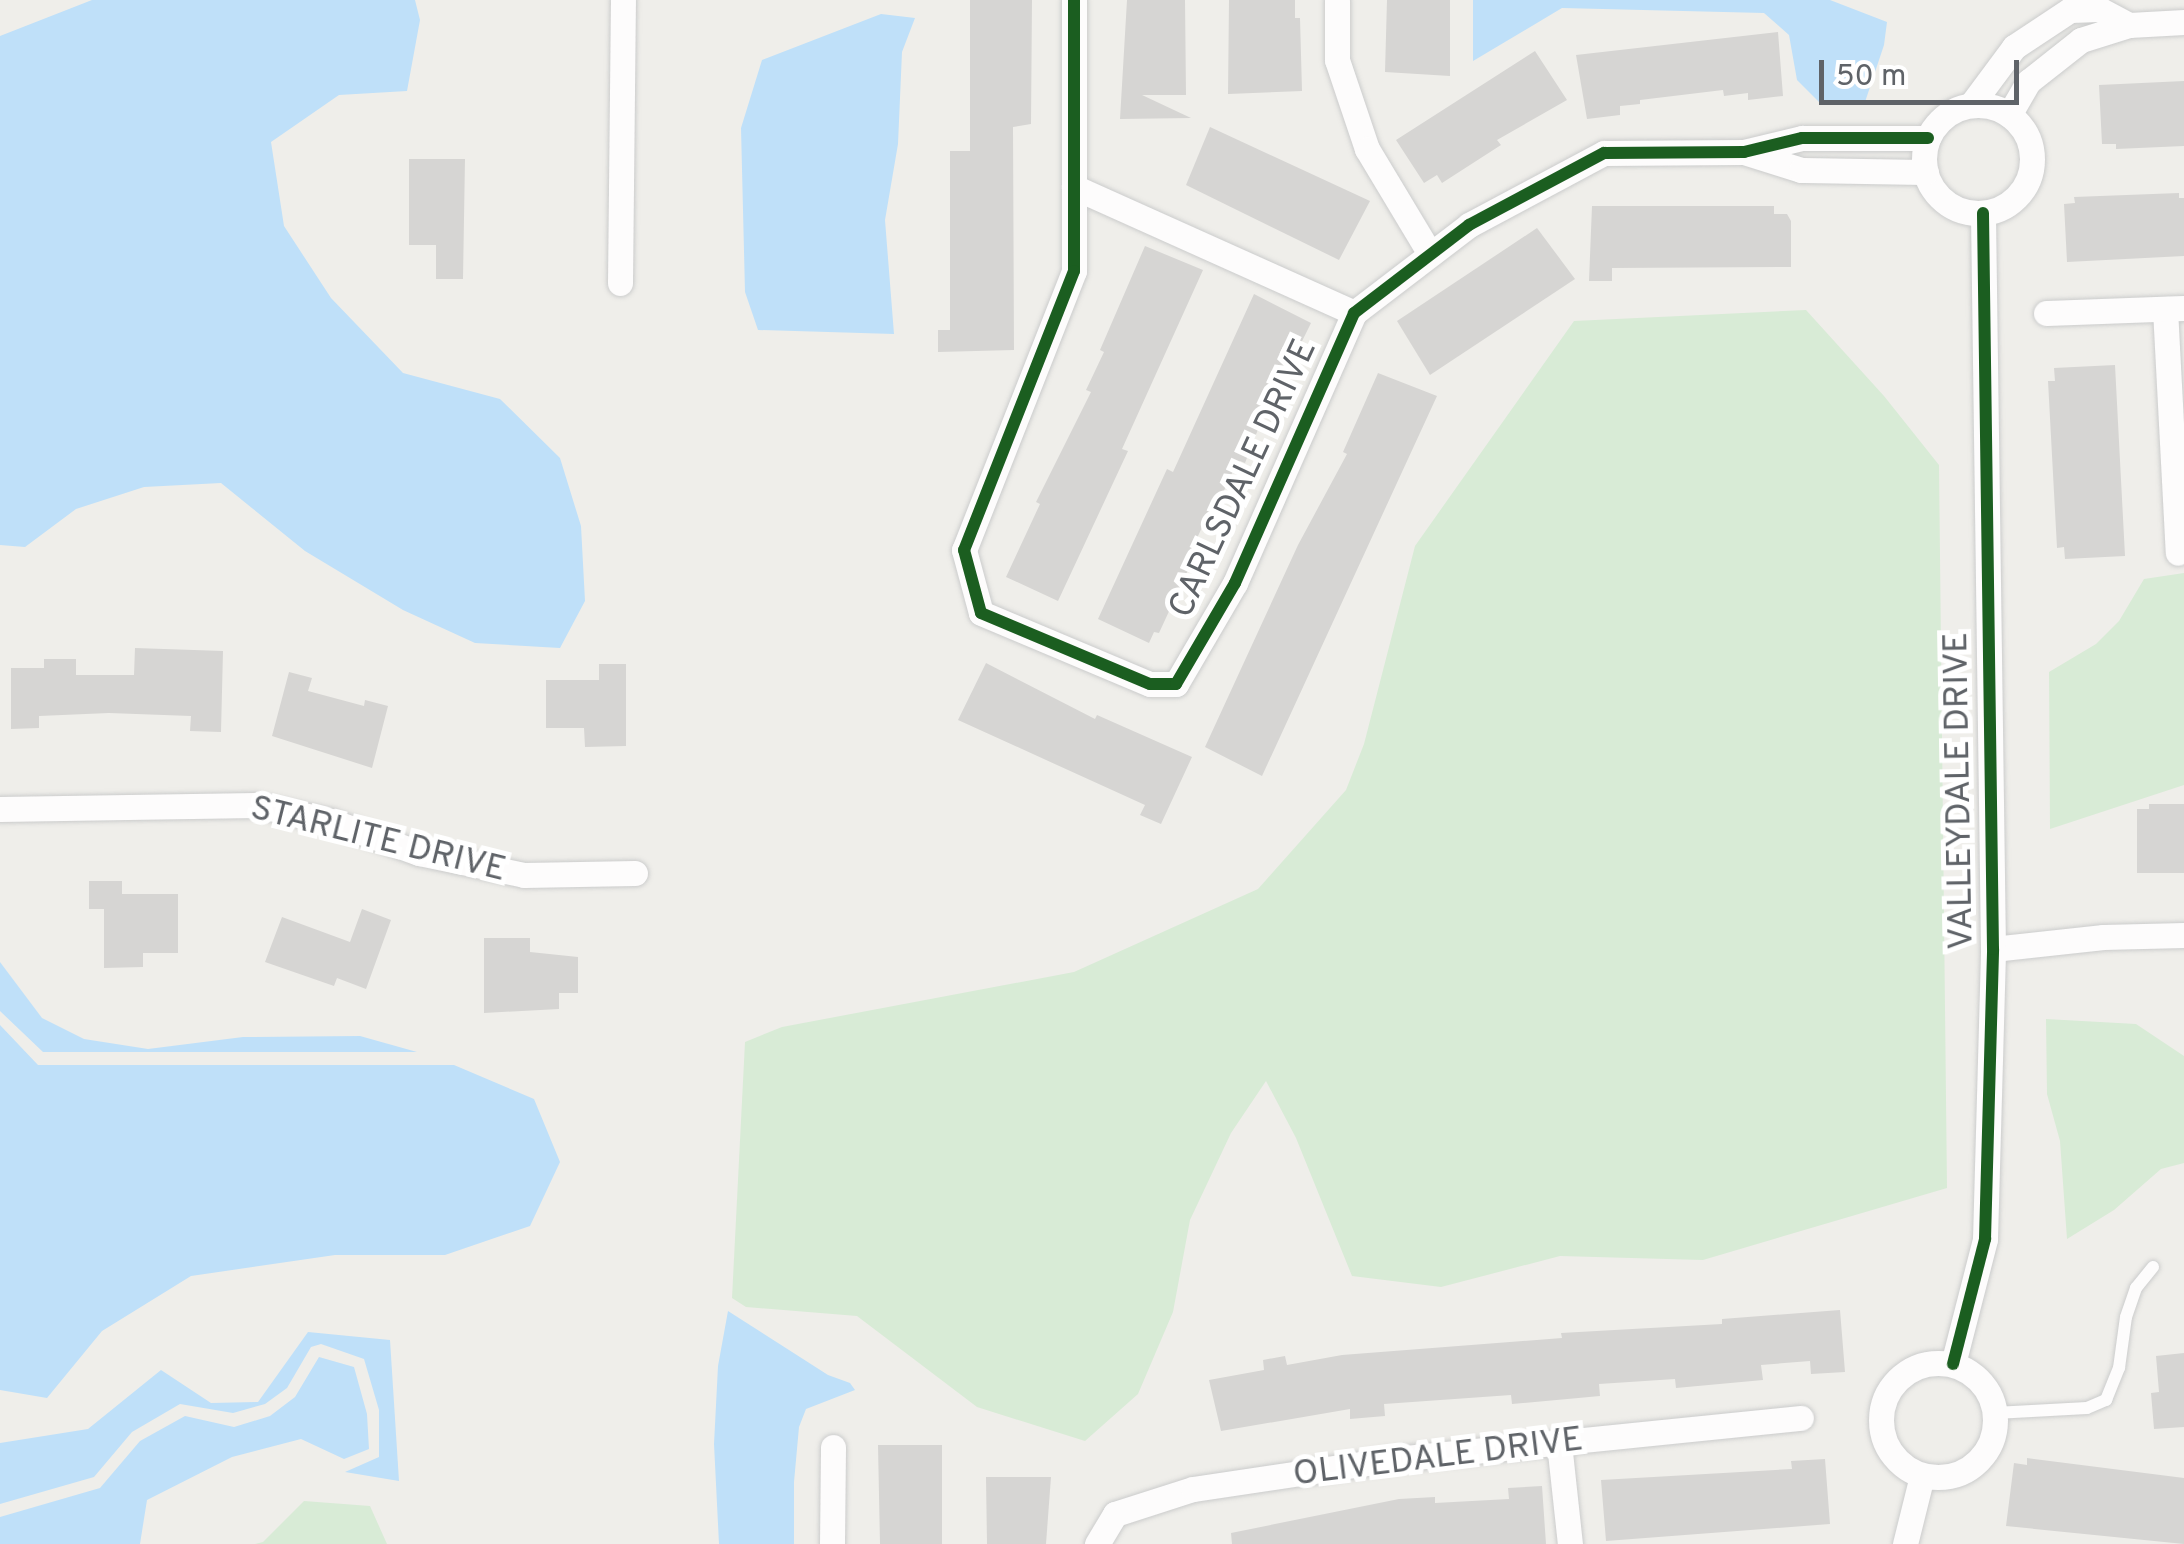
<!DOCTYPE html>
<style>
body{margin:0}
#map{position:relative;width:2184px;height:1544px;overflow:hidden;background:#efeeea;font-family:Overpass,sans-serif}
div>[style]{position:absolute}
.green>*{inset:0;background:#d8ebd6}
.water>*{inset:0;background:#bfe0f9}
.building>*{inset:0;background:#d6d5d3}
.roads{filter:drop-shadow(0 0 2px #cbcccc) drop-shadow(0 0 2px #cbcccc)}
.lane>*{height:12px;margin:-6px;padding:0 6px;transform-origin:6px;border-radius:6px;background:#fdfcfc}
.street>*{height:25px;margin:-12.5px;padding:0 12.5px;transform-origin:12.5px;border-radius:12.5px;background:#fdfcfc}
.street>.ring{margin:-12.5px;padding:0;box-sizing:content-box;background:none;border:25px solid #fdfcfc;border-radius:50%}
.cycleway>*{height:12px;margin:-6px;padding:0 6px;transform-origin:6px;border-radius:6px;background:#1b5e20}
span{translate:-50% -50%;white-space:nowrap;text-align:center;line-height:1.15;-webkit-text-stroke:10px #fff;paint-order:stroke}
.street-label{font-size:35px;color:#5f6368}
.scale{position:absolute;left:1819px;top:60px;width:200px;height:45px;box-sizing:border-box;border:5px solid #5f6368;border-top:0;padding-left:12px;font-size:30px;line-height:35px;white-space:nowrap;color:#5f6368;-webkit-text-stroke:8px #fff;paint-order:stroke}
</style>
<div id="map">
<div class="green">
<div style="clip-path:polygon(1806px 310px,1884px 396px,1939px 465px,1947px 1188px,1703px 1260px,1560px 1256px,1441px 1287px,1352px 1276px,1296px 1138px,1266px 1081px,1231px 1133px,1190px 1220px,1173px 1312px,1138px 1394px,1085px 1441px,977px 1407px,857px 1316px,746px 1307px,732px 1298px,745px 1042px,782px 1027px,1074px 972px,1258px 889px,1346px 790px,1364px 744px,1415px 546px,1574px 321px)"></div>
<div style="clip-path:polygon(2184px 573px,2184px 785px,2050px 829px,2049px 672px,2096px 644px,2119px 621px,2144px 579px)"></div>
<div style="clip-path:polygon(2046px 1019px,2136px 1024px,2184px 1056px,2184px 1163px,2161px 1169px,2114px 1210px,2067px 1239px,2060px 1141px,2047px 1094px)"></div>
<div style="clip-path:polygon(304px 1501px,370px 1506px,387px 1544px,255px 1544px,263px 1542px)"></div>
</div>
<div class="water">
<div style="clip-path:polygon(92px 0,415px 0,420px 20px,407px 91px,339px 95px,271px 142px,284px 226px,331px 298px,403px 373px,500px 399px,560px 458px,581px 526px,585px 601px,560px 648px,475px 643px,403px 610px,305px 551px,221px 483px,144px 487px,76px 509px,25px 547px,0 545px,0 36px)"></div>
<div style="clip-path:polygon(1473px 0,1830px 0,1887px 22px,1884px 45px,1865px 102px,1819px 102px,1797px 80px,1789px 35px,1764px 13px,1562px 8px,1473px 61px)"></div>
<div style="clip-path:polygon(881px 14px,915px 18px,902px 52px,898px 144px,885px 220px,894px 334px,758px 330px,745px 292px,741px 128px,762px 60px)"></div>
<div style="clip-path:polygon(0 962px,42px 1018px,84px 1039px,148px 1049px,243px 1037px,360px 1036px,417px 1052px,43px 1052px,0 1011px)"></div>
<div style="clip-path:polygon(0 1025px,38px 1065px,454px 1065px,534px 1099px,560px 1162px,530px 1226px,445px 1255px,335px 1255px,191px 1276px,102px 1331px,47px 1398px,0 1390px)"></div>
<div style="clip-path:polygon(728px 1311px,828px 1375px,850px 1383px,855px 1390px,806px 1409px,799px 1427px,794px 1482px,794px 1544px,719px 1544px,714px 1444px,718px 1366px)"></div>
<div style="clip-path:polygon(308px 1332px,390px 1340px,399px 1481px,345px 1472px,379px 1457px,379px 1410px,364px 1359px,321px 1344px,311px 1347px,287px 1388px,265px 1404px,233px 1413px,180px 1404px,132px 1432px,94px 1477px,0 1504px,0 1443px,88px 1429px,161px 1370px,211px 1403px,258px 1402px)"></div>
<div style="clip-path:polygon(319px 1357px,354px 1367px,367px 1414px,369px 1449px,344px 1459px,301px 1439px,232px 1457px,147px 1500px,140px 1544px,0 1544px,0 1517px,100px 1488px,140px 1441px,185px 1416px,234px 1427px,270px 1416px,295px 1397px)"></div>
</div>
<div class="building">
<div style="clip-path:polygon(970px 0,1032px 0,1031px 124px,1013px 127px,1014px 350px,938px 352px,938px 330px,950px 330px,950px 151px,970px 151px)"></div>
<div style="clip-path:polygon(1127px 0,1185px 0,1186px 95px,1142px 95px,1191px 118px,1120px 119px)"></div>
<div style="clip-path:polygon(1229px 0,1295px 0,1295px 18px,1300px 18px,1302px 91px,1228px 94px)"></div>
<div style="clip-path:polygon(1387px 0,1450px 0,1450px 76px,1385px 72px)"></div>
<div style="clip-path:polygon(1778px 32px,1783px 96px,1748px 100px,1748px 93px,1724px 96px,1723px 90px,1640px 100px,1640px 104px,1620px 106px,1620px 115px,1587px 119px,1576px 55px)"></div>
<div style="clip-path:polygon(1535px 51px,1567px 100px,1497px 140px,1501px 145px,1442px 183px,1437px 175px,1424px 183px,1396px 140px)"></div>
<div style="clip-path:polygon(2184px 81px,2184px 146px,2116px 149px,2116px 144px,2102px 144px,2099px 85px)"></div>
<div style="clip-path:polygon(1210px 127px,1370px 201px,1339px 260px,1186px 185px)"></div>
<div style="clip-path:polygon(409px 159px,465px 159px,463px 279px,436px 279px,436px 245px,409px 245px)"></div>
<div style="clip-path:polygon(2179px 193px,2179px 198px,2184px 198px,2184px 256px,2067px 262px,2064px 204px,2075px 203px,2074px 197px)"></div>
<div style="clip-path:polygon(1592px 206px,1774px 206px,1774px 214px,1787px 214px,1791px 221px,1791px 267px,1612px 268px,1612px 281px,1589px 281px)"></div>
<div style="clip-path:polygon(1537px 228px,1575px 279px,1430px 375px,1397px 321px)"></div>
<div style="clip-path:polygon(1145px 246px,1203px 270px,1122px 449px,1128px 451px,1058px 601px,1006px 577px,1040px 504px,1036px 502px,1091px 392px,1086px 390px,1104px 352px,1100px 350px)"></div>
<div style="clip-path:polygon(1254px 294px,1311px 323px,1278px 390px,1274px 388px,1245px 463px,1240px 461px,1233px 471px,1209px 523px,1205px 521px,1184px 566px,1189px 568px,1159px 633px,1154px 632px,1149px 643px,1098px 619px,1167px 469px,1173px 472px)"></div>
<div style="clip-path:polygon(2115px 365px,2125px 556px,2065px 559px,2064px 547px,2057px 548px,2048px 381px,2055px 381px,2054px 368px)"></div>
<div style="clip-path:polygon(1378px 373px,1437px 396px,1262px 776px,1205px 747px,1298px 545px,1347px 454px,1343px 452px)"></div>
<div style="clip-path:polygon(135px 648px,223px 651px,221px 732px,190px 731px,191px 716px,109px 713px,39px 716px,39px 728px,11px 729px,11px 668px,44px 668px,44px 659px,76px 659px,76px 675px,134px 675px)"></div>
<div style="clip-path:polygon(986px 663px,1095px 719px,1097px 715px,1192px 757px,1161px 824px,1140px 815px,1145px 805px,958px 720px)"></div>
<div style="clip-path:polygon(599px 664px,626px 664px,626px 746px,585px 747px,584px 728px,546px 728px,546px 680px,599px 680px)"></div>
<div style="clip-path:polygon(289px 672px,312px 678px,308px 691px,364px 706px,365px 700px,388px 706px,372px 768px,272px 736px)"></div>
<div style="clip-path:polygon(2149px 804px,2184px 804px,2184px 873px,2137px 873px,2137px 809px,2149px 809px)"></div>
<div style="clip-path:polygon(89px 881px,122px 881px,122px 894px,178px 894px,178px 953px,143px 953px,143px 967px,104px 968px,104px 909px,89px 909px)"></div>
<div style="clip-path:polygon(362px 909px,391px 920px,366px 989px,337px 978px,334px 986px,265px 962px,282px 917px,350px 942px)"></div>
<div style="clip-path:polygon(484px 938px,530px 938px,530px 952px,578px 957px,578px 993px,559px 993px,559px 1009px,484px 1013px)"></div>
<div style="clip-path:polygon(1840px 1310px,1845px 1372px,1811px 1374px,1810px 1361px,1761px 1365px,1763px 1380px,1676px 1388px,1675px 1379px,1599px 1384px,1600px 1396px,1512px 1404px,1511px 1395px,1384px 1404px,1385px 1416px,1350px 1419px,1350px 1409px,1221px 1431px,1209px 1380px,1264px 1370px,1263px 1360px,1285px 1356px,1287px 1365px,1342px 1355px,1562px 1338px,1561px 1333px,1722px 1324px,1722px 1319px)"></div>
<div style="clip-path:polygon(2184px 1353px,2184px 1427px,2154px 1429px,2151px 1393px,2159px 1392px,2156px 1356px)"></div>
<div style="clip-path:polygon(878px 1445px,942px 1445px,942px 1544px,880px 1544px)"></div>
<div style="clip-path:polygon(2027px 1458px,2184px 1478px,2184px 1544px,2006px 1526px,2014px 1463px,2027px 1465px)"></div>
<div style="clip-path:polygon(1825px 1459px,1830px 1524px,1606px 1541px,1601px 1480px,1792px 1469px,1791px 1461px)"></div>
<div style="clip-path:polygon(986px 1477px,1051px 1477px,1046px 1544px,987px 1544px)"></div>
<div style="clip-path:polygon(1542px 1486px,1546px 1544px,1232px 1544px,1231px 1533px,1399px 1499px,1435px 1497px,1435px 1503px,1509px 1499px,1508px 1488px)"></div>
</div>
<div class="roads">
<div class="lane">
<div style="left:1995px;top:1413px;width:92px;rotate:-3.1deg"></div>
<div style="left:2087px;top:1408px;width:21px;rotate:-23deg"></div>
<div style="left:2106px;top:1400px;width:35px;rotate:-68deg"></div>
<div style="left:2119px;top:1368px;width:51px;rotate:-82.2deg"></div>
<div style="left:2126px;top:1317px;width:31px;rotate:-71deg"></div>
<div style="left:2136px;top:1288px;width:27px;rotate:-51deg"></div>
</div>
<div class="street">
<div style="left:1074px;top:0;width:271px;rotate:90deg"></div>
<div style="left:1074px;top:271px;width:300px;rotate:111.5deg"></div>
<div style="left:964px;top:550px;width:65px;rotate:74.9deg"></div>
<div style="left:981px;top:613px;width:183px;rotate:22.8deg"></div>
<div style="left:1150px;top:684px;width:26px"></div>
<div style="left:1176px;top:684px;width:117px;rotate:-59.7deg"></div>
<div style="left:1235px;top:583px;width:295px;rotate:-66.2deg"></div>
<div style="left:1354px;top:313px;width:145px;rotate:-37.4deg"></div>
<div style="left:1469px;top:225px;width:153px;rotate:-28.1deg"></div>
<div style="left:1604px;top:153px;width:140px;rotate:-0.4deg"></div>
<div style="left:1744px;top:152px;width:60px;rotate:-13.6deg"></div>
<div style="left:1802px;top:138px;width:126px"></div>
<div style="left:1337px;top:0;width:60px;rotate:90deg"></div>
<div style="left:1337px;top:60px;width:94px;rotate:71.4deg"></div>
<div style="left:1367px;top:149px;width:122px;rotate:59deg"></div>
<div style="left:1971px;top:105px;width:72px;rotate:-53.4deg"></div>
<div style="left:2014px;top:47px;width:67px;rotate:-33.5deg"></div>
<div style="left:2070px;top:10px;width:29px;rotate:-2deg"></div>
<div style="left:2099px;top:9px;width:34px;rotate:28deg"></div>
<div class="ring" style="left:1924px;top:105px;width:83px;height:83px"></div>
<div style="left:2009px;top:115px;width:39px;rotate:-60deg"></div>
<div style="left:2029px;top:81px;width:66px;rotate:-38.3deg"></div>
<div style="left:2081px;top:40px;width:50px;rotate:-17.4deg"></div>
<div style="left:2129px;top:25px;width:55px;rotate:-3.1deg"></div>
<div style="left:1744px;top:152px;width:60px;rotate:17.5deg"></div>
<div style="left:1801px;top:170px;width:125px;rotate:0.9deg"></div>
<div style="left:1074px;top:187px;width:307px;rotate:24.2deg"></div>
<div style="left:620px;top:283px;width:283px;rotate:-89.4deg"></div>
<div style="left:2165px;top:309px;width:244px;rotate:87deg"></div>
<div style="left:2046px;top:313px;width:138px;rotate:-2.1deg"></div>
<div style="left:0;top:809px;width:256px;rotate:-0.9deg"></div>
<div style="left:256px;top:805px;width:77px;rotate:12deg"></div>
<div style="left:331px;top:821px;width:94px;rotate:20deg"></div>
<div style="left:419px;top:853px;width:107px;rotate:11.8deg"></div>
<div style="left:524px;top:875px;width:111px;rotate:-1deg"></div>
<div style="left:1993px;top:949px;width:111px;rotate:-6.2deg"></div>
<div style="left:2103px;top:937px;width:81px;rotate:-1.4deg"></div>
<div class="ring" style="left:1881px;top:1363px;width:89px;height:89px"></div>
<div style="left:1953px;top:1364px;width:129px;rotate:-75.6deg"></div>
<div style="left:1985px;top:1239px;width:290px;rotate:-88.4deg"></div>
<div style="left:1993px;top:949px;width:736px;rotate:-90.78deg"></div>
<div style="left:1559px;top:1443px;width:102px;rotate:83.8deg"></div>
<div style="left:832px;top:1544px;width:97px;rotate:-89.4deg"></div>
<div style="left:1097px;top:1544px;width:35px;rotate:-59deg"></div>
<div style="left:1115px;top:1514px;width:82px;rotate:-17.8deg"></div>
<div style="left:1193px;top:1489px;width:195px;rotate:-8.5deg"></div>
<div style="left:1386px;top:1460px;width:417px;rotate:-5.8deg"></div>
<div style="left:1905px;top:1544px;width:70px;rotate:-76deg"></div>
</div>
</div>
<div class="cycleway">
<div style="left:1074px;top:0;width:271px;rotate:90deg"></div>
<div style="left:1074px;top:271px;width:300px;rotate:111.5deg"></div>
<div style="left:964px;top:550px;width:65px;rotate:74.9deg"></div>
<div style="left:981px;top:613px;width:183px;rotate:22.8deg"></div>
<div style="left:1150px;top:684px;width:26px"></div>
<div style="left:1176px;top:684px;width:117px;rotate:-59.7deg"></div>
<div style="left:1235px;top:583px;width:295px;rotate:-66.2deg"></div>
<div style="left:1354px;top:313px;width:145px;rotate:-37.4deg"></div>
<div style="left:1469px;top:225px;width:153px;rotate:-28.1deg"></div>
<div style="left:1604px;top:153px;width:140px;rotate:-0.4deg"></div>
<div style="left:1744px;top:152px;width:60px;rotate:-13.6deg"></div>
<div style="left:1802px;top:138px;width:126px"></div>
<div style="left:1953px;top:1364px;width:129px;rotate:-75.6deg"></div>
<div style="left:1985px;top:1239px;width:290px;rotate:-88.4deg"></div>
<div style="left:1993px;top:949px;width:736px;rotate:-90.78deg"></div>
</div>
<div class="street-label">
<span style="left:1244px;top:479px;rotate:-65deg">CARLSDALE DRIVE</span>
<span style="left:1960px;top:791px;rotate:-91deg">VALLEYDALE DRIVE</span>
<span style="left:378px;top:840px;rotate:14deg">STARLITE DRIVE</span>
<span style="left:1438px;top:1458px;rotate:-7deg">OLIVEDALE DRIVE</span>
</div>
<div class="scale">50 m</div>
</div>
